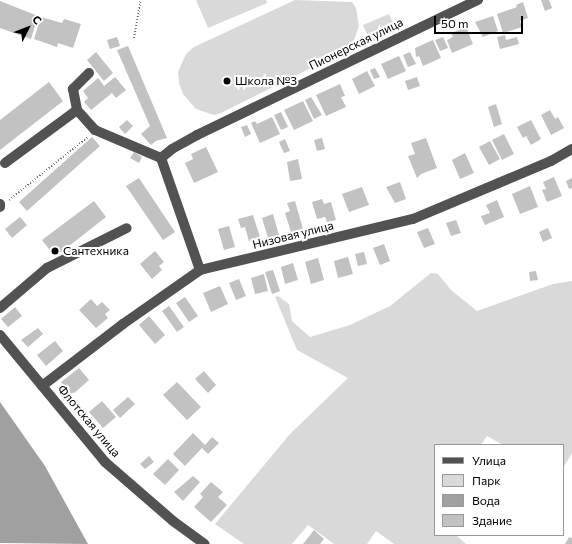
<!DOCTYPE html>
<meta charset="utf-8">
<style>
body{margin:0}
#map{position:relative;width:572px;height:544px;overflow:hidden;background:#fff;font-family:Commissioner,sans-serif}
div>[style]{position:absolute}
.green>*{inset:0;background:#d9d9d9}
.water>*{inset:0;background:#a0a0a0}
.building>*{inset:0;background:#c2c2c2}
.path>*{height:2px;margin-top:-1px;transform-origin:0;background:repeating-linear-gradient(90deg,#747474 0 1px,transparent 0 3px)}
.minor>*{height:10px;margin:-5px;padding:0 5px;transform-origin:5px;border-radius:5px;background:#525252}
.dots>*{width:11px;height:11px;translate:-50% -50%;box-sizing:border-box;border:2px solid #fff;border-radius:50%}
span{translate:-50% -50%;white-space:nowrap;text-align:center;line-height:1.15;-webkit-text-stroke:4px #fff;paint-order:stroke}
.street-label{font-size:12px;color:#000}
.poi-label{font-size:12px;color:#000}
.left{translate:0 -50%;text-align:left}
.legend{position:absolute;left:434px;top:444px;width:130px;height:92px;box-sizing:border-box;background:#fff;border:1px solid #999;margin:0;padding:5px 7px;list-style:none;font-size:12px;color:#000}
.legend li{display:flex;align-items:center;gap:8px;height:20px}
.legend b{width:20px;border:1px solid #999}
.north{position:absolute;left:8px;top:8px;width:40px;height:40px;-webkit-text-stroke:3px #fff;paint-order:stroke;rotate:48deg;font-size:11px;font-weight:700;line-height:16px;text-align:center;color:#000}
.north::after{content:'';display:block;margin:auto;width:14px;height:18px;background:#000;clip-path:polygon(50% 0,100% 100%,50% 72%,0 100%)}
.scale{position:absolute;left:434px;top:16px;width:89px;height:18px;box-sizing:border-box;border:2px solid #000;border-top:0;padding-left:5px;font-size:12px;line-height:14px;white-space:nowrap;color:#000;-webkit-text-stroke:3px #fff;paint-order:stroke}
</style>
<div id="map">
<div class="green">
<div style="clip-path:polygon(196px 0,266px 0,267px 3px,208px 28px)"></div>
<div style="clip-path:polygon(295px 0,352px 2px,356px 8px,359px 26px,351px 48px,221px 113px,214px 115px,196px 109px,183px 94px,179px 83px,178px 72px,186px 54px,194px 47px)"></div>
<div style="clip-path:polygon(389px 14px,397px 31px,371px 43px,363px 25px)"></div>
<div style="clip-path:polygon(431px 273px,438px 274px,451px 290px,477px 311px,553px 284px,572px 281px,572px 453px,563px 468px,563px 445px,503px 445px,487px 436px,481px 445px,435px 445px,435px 535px,456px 535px,466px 544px,394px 544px,376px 531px,367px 544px,334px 544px,308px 525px,292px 544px,244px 544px,215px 524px,290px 434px,348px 378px,297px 350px,275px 297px,278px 296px,289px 304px,292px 321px,310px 337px,350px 325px,390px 306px)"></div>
</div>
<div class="water">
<div style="clip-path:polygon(0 402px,45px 466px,88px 544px,0 543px)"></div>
</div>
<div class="building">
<div style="clip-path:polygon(541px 0,549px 0,552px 8px,545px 11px)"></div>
<div style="clip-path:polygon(0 1px,38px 16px,31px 39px,0 28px)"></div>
<div style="clip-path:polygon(523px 2px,528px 18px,520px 21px,522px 27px,503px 33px,497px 14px,517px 7px,516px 5px)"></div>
<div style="clip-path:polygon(493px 16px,498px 31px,483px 37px,475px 22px)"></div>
<div style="clip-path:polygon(41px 17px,62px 23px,64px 19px,81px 24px,73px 48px,58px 43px,57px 47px,34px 39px)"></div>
<div style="clip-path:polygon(466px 27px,473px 44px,452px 53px,447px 40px,453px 37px,451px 33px)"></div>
<div style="clip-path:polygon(505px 35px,506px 40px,517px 37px,519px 44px,500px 49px,497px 37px)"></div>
<div style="clip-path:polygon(117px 37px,120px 46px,110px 49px,107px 40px)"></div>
<div style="clip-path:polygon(443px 37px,448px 48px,440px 51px,435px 40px)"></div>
<div style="clip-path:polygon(433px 40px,441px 58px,423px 66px,419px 56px,416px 57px,415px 48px)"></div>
<div style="clip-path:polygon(128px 46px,167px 138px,156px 141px,151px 145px,141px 134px,150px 126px,117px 50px)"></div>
<div style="clip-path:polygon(96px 52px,113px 73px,104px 81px,87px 60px)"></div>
<div style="clip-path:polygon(410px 52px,416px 64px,408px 67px,403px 55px)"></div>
<div style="clip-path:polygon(399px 56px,406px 71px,388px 79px,381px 64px)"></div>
<div style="clip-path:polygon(375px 68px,380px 77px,374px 79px,370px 70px)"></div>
<div style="clip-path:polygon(367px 71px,375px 86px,359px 94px,352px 79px)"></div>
<div style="clip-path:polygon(115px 77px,126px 90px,116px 98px,112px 93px,91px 110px,84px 102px,88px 98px,83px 91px,98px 78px,104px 86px)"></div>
<div style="clip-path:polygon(417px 77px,420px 86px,408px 90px,405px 81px)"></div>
<div style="clip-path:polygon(49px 82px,63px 101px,0 150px,0 120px)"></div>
<div style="clip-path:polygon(340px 84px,345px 96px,341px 97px,346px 107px,326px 116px,316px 95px)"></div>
<div style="clip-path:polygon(311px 97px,322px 115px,314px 119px,305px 100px)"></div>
<div style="clip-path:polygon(303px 101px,313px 121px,294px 130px,284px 110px)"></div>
<div style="clip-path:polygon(496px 104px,502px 124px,494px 127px,488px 107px)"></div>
<div style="clip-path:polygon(550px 110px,555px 119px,558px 117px,564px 128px,551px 135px,541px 115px)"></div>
<div style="clip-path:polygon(281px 112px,288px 127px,281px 130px,274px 115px)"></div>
<div style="clip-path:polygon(272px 117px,280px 134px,260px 143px,251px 123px,255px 121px,257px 124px)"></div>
<div style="clip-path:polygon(127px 120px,133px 126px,125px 134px,119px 127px)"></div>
<div style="clip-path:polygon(531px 120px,541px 139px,531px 145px,526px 136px,523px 138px,517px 127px)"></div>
<div style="clip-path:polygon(247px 125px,251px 134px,245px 137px,241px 127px)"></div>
<div style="clip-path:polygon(504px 134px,514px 154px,502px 160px,492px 140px)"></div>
<div style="clip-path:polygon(92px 137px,100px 146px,27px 211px,19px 202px)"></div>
<div style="clip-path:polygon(322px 138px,325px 149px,317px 151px,314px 140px)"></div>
<div style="clip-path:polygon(426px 138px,437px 168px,421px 174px,417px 178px,408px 156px,415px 154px,411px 143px)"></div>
<div style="clip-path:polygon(285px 139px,290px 151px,284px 153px,279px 142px)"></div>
<div style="clip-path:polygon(490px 141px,500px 159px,489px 165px,479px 147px)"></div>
<div style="clip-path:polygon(206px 147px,218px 172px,194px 183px,185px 163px,193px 159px,191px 154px)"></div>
<div style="clip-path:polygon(134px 152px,142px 157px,139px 163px,130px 158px)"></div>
<div style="clip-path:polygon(465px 153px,474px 173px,460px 179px,452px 160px)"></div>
<div style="clip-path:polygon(298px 159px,302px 179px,290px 181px,287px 162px)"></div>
<div style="clip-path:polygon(554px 177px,562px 196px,547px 202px,542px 190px,546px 189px,543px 182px)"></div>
<div style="clip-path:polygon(139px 178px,175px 232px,163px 240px,126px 186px)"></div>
<div style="clip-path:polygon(572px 178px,572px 188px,569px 189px,566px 181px)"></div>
<div style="clip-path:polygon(400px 182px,406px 199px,395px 203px,386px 187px)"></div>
<div style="clip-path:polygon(530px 186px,538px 207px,520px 214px,512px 194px)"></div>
<div style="clip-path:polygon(362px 187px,369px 205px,349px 212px,342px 194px)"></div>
<div style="clip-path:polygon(322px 199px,324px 204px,331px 202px,336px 220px,327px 222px,325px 217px,317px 219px,312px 202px)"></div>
<div style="clip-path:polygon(497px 200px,504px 217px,485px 225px,481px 216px,490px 213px,486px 205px)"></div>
<div style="clip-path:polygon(94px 201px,106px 217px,55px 257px,42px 240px)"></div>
<div style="clip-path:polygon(295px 201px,303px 229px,291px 232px,285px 213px,290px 211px,287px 203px)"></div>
<div style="clip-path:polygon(273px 214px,279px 235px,268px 238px,262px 218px)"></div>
<div style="clip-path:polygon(253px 215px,260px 237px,249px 241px,245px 227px,241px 228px,238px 219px)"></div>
<div style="clip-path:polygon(20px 217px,27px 225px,12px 238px,5px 229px)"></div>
<div style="clip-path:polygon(456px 220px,461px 233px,451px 236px,446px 223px)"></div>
<div style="clip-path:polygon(229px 226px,235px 247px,224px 250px,218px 229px)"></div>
<div style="clip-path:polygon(428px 228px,435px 244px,424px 248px,417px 232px)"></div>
<div style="clip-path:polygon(548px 228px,552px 238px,543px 242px,539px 232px)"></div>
<div style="clip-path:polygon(384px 244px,390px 261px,380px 265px,373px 248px)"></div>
<div style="clip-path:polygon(155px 251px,164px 262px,159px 266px,162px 270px,152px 279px,140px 264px)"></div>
<div style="clip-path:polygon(364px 252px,367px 264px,358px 266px,355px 254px)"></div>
<div style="clip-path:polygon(348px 257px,353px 274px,338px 278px,334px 261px)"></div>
<div style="clip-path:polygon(318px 258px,324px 280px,311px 284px,305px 262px)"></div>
<div style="clip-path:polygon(293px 263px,298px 280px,285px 284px,281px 267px)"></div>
<div style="clip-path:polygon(273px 270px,280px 291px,272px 294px,265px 272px)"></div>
<div style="clip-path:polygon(536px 271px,538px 280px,530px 281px,529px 272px)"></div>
<div style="clip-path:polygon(264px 274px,268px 291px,255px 294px,251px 278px)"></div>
<div style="clip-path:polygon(239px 279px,246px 296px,236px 300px,229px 283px)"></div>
<div style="clip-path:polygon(220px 286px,228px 304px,211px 312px,203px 293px)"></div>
<div style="clip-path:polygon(185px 297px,198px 316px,189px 322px,176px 303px)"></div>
<div style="clip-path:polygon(91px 299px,97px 306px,102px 302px,110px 310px,105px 314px,108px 318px,96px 328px,79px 310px)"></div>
<div style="clip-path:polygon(169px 306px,184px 327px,177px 332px,162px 311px)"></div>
<div style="clip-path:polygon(15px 307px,22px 316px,8px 327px,1px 319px)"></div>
<div style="clip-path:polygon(149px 316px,165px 335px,155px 344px,139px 325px)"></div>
<div style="clip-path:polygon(38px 328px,43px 334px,28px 347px,21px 340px)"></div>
<div style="clip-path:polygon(55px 341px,63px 351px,46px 366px,37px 355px)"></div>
<div style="clip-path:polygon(79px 368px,89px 380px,72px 395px,61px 382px)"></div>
<div style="clip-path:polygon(204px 371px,216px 385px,208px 393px,195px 379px)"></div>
<div style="clip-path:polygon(177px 382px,201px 407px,187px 420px,163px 395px)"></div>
<div style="clip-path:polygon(128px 397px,135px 404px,120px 418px,113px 410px)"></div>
<div style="clip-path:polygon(102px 401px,116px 417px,103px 428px,89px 412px)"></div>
<div style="clip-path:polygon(193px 433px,205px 445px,212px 437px,219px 443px,208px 454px,202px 448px,185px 466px,173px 454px)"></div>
<div style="clip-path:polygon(149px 456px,154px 462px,145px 469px,140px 464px)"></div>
<div style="clip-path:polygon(168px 459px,179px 470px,165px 485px,153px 474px)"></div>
<div style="clip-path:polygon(193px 476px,200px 482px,183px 501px,174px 492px)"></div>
<div style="clip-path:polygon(211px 482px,223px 492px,218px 497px,227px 505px,211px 522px,194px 507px,203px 497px,200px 494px)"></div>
<div style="clip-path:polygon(314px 530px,324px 539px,320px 544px,303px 544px)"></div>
<div style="clip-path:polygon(569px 537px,572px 538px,572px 544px,565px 544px)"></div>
</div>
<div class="path">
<div style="left:134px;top:38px;width:39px;rotate:-80deg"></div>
<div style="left:9px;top:200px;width:101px;rotate:-38.6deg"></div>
</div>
<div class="minor">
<div style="left:89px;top:73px;width:23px;rotate:135deg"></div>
<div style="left:73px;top:89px;width:21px;rotate:79deg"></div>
<div style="left:77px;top:110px;width:27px;rotate:48deg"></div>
<div style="left:95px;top:130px;width:72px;rotate:23deg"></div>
<div style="left:5px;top:163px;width:89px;rotate:-36.4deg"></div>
<div style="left:0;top:204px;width:3px;rotate:90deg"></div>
<div style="left:200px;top:270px;width:119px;rotate:-109.2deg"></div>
<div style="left:161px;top:158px;width:14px;rotate:-39deg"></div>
<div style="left:172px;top:149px;width:29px;rotate:-29deg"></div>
<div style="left:197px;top:135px;width:312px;rotate:-25.7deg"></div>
<div style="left:0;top:308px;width:62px;rotate:-40.4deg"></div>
<div style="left:47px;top:268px;width:89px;rotate:-26.6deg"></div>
<div style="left:0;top:335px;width:165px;rotate:50.4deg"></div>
<div style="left:105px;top:462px;width:90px;rotate:40.9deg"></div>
<div style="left:173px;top:521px;width:39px;rotate:36deg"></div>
<div style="left:42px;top:386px;width:102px;rotate:-37.4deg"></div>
<div style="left:123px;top:324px;width:94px;rotate:-35deg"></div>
<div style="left:200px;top:270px;width:219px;rotate:-13.5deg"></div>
<div style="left:413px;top:219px;width:150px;rotate:-22.8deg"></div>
<div style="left:551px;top:161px;width:24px;rotate:-30deg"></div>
</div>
<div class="dots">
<div style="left:227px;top:81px;background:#000"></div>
<div style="left:55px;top:251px;background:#000"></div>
</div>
<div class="street-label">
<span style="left:356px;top:44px;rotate:-26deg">Пионерская улица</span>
<span style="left:293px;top:235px;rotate:-14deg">Низовая улица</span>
<span style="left:89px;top:421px;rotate:50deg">Флотская улица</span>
</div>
<div class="poi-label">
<span class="left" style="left:235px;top:81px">Школа №3</span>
<span class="left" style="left:63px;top:251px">Сантехника</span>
</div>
<ul class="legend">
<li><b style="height:5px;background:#525252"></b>Улица</li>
<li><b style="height:11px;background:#d9d9d9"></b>Парк</li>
<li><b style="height:11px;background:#a0a0a0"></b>Вода</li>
<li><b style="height:11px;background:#c2c2c2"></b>Здание</li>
</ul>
<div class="north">С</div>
<div class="scale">50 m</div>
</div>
